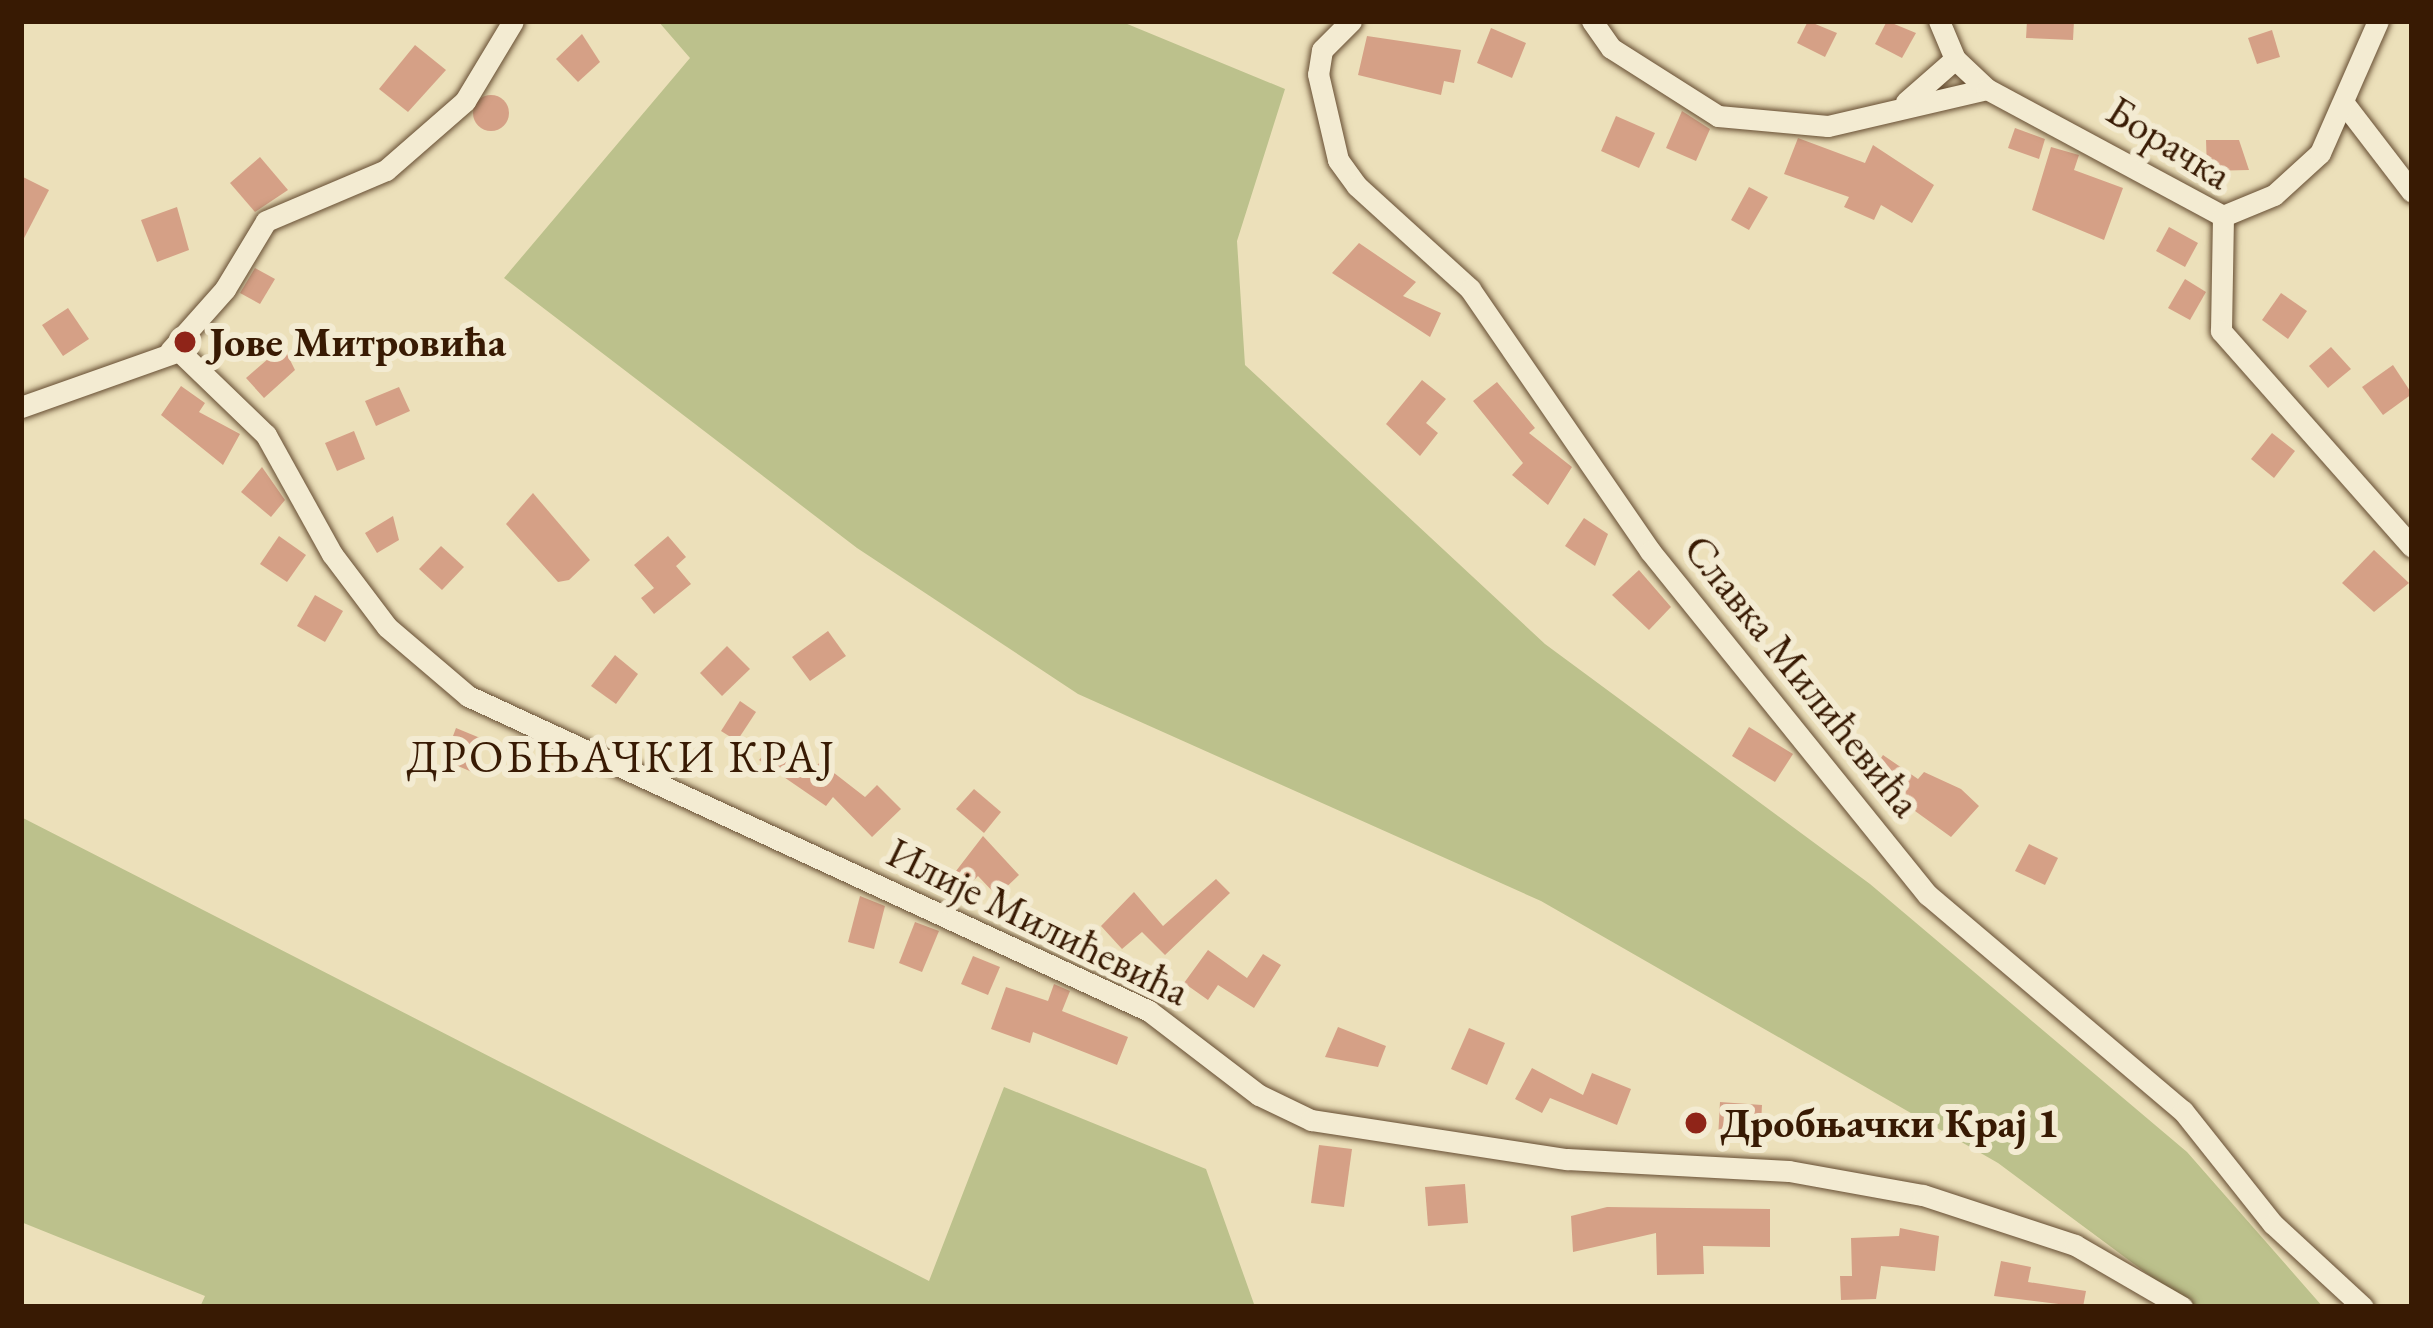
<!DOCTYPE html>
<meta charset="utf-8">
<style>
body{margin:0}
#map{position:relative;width:2433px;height:1328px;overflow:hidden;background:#ece0ba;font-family:"EB Garamond",serif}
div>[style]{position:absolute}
.green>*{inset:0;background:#bcc18c}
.building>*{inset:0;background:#d5a086}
.round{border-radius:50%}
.roads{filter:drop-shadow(0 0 3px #654c31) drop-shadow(0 0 3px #654c31)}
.street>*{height:21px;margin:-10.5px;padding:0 10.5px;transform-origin:10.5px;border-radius:10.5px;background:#f3ebd2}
.dots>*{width:33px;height:33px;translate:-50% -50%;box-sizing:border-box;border:6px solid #f3ebd2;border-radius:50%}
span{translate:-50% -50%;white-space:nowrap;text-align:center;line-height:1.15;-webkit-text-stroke:12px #f3ebd2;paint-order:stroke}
.street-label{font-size:42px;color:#381a03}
.poi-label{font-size:42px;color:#381a03;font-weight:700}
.left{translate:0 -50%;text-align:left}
.neighbourhood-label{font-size:45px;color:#381a03;letter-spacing:3px}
.frame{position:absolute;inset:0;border:24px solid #381a03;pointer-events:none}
</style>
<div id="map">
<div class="green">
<div style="clip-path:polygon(658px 21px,1120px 21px,1285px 89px,1237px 241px,1245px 365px,1545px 644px,1870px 884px,2187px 1152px,2323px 1307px,2192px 1307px,1998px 1163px,1541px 901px,1078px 694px,857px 548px,504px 278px,690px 58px)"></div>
<div style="clip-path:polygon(21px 817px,929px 1281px,1004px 1087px,1206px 1169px,1254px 1304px,200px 1307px,205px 1296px,21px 1222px)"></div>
</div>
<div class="building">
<div style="clip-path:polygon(1808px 21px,1837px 33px,1825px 57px,1797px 43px)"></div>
<div style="clip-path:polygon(1887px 21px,1916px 33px,1902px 58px,1875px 44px)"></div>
<div style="clip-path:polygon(2027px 21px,2074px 21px,2073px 40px,2026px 38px)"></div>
<div style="clip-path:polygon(1491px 28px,1526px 43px,1512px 78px,1477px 63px)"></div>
<div style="clip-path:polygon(2272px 30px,2280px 57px,2257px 64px,2248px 38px)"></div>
<div style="clip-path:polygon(582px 34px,600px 62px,578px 82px,556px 59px)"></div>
<div style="clip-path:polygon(1367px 36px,1461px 50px,1454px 83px,1444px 81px,1441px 95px,1358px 75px)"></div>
<div style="clip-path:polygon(415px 45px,446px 70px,408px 112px,379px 89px)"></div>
<div class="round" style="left:473px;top:95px;width:36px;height:36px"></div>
<div style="clip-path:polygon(1682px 111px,1710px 129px,1696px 161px,1666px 148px)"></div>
<div style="clip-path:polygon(1616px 116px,1655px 133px,1639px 168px,1601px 151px)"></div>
<div style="clip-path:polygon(2015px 128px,2045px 139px,2039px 159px,2008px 148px)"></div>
<div style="clip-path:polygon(1798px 138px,1865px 163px,1873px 145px,1934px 185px,1912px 223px,1881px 205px,1874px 220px,1844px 207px,1849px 197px,1784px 174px)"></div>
<div style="clip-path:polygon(2206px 140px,2239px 140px,2249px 170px,2207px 171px)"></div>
<div style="clip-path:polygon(2051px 147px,2079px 155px,2074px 170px,2123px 188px,2104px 240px,2032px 210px)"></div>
<div style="clip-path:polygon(260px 157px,288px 190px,255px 212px,230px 183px)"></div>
<div style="clip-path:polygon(21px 176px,49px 190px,21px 244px)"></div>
<div style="clip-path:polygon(1749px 187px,1768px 197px,1749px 230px,1731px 220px)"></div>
<div style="clip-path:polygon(177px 207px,189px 250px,157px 262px,141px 220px)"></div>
<div style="clip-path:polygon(2169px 227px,2198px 243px,2185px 267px,2156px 251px)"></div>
<div style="clip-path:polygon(1359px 243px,1416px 282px,1403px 296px,1441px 313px,1430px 337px,1332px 273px)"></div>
<div style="clip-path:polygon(255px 268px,275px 279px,260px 304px,240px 293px)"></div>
<div style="clip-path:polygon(2185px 279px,2206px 292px,2190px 320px,2168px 308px)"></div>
<div style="clip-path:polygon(2281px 293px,2307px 311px,2288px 339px,2262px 320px)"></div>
<div style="clip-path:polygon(68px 308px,89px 339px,63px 356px,42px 325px)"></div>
<div style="clip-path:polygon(283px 346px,295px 370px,264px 398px,246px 378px)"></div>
<div style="clip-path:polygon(2331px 347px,2351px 369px,2328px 388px,2309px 366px)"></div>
<div style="clip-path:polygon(2393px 365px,2412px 394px,2383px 415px,2362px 387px)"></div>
<div style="clip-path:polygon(1422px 380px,1446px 399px,1426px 423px,1438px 433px,1420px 456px,1386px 424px)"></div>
<div style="clip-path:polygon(1497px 382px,1535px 428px,1529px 433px,1572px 467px,1548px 505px,1512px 475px,1523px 463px,1473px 401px)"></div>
<div style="clip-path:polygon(181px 386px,205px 403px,199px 412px,240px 434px,223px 465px,161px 415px)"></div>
<div style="clip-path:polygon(399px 387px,410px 411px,376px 426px,365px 401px)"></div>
<div style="clip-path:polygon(354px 431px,365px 459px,337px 471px,325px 443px)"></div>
<div style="clip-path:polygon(2272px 433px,2295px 451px,2274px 478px,2251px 459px)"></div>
<div style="clip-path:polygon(262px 467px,285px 500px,271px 517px,241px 492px)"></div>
<div style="clip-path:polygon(533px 493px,590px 560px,569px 580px,558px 582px,506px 524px)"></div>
<div style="clip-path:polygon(393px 516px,399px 540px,377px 553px,365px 533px)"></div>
<div style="clip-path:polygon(1584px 518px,1608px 534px,1595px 566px,1565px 546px)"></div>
<div style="clip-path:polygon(279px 536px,306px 555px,287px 582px,260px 564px)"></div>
<div style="clip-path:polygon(668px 536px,686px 557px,676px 566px,691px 584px,654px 614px,641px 598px,654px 588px,634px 565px)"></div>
<div style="clip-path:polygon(441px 546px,464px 567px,442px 590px,419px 569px)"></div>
<div style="clip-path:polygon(2374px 550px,2409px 583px,2374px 612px,2342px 583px)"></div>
<div style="clip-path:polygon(1639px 570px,1671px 607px,1649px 630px,1612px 595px)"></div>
<div style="clip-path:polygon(315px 595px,343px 611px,325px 642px,297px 626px)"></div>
<div style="clip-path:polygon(828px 631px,846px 656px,810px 681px,792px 657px)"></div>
<div style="clip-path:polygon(727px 646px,750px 669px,722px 696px,700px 673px)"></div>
<div style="clip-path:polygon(615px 655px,638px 674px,616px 704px,591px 686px)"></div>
<div style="clip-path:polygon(740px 701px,756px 712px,737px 741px,721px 731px)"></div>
<div style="clip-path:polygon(1749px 727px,1793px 754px,1775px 782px,1732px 756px)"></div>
<div style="clip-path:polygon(456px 728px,485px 740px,472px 772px,444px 760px)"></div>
<div style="clip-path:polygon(780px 738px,813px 770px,820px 762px,865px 797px,877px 785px,901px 809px,872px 837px,833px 797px,826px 806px,759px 760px)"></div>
<div style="clip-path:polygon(1883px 755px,1918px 779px,1924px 772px,1961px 789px,1979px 806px,1951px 837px,1868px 777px)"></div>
<div style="clip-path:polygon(974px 789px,1001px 812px,984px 833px,956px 809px)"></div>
<div style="clip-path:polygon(983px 836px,1019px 875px,997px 896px,978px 876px,969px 885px,956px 871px)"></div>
<div style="clip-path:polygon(2029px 844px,2058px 858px,2045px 885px,2015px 871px)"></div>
<div style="clip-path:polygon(1216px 879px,1230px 893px,1165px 955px,1142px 932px,1122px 949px,1101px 926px,1134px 892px,1163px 926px)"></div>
<div style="clip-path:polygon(860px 896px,885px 906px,874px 949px,848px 942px)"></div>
<div style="clip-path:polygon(915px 922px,939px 931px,922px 972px,899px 963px)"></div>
<div style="clip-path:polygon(1208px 950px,1247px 978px,1263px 954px,1281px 965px,1254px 1008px,1218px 985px,1208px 1000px,1184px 983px)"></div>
<div style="clip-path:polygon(973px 956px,1000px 967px,988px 995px,961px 984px)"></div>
<div style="clip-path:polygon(1054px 984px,1070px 991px,1062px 1011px,1128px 1037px,1117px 1065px,1033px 1032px,1030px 1043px,991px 1029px,1006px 987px,1048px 1001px)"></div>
<div style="clip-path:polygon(1338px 1027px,1386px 1046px,1378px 1067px,1325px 1057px)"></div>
<div style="clip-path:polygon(1469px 1028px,1505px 1043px,1487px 1085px,1451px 1069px)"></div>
<div style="clip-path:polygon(1532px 1068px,1583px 1095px,1592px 1073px,1631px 1089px,1617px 1125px,1550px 1098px,1542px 1113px,1515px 1099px)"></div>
<div style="clip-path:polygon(1720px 1102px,1762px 1105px,1760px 1141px,1718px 1139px)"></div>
<div style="clip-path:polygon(1319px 1145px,1352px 1149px,1344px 1207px,1311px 1203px)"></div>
<div style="clip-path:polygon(1465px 1184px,1468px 1223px,1428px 1226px,1425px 1187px)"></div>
<div style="clip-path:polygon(1607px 1207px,1770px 1209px,1770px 1247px,1703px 1246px,1704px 1274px,1657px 1275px,1656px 1233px,1573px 1252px,1571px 1216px)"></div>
<div style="clip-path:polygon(1900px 1228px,1939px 1236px,1935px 1271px,1881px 1266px,1876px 1299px,1841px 1300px,1840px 1276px,1852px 1276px,1851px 1238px,1899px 1236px)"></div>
<div style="clip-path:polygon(2001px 1261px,2031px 1267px,2028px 1282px,2086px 1291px,2083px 1307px,1994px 1296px)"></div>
</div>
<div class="roads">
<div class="street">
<div style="left:1351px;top:21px;width:41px;rotate:135deg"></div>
<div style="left:1322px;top:50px;width:24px;rotate:99deg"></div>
<div style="left:1318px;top:74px;width:88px;rotate:76.9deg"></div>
<div style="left:1338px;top:160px;width:32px;rotate:54deg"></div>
<div style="left:1357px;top:186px;width:153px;rotate:42.3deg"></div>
<div style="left:1470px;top:289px;width:318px;rotate:55.5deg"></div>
<div style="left:1650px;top:551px;width:442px;rotate:51.1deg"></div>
<div style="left:1928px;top:895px;width:334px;rotate:40.3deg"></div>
<div style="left:2183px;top:1111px;width:144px;rotate:51.5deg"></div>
<div style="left:2273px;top:1224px;width:122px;rotate:42.7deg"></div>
<div style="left:1592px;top:21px;width:33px;rotate:55deg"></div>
<div style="left:1611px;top:48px;width:127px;rotate:32.4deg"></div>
<div style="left:1718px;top:116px;width:110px;rotate:5.2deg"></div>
<div style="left:1828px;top:126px;width:163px;rotate:-13.1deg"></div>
<div style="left:1939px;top:21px;width:41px;rotate:67.2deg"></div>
<div style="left:1955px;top:59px;width:44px;rotate:43.2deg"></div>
<div style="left:1987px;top:89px;width:268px;rotate:28.3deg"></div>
<div style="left:1906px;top:102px;width:65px;rotate:-41.3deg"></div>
<div style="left:2346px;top:106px;width:108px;rotate:52.5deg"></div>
<div style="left:2223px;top:216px;width:115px;rotate:91deg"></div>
<div style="left:2221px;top:331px;width:288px;rotate:48.5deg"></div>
<div style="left:2223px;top:216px;width:55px;rotate:-22.4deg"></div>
<div style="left:2274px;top:195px;width:62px;rotate:-42.4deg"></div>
<div style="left:2320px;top:153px;width:144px;rotate:-66.3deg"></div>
<div style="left:170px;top:351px;width:83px;rotate:-48.4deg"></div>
<div style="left:225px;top:289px;width:79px;rotate:-58.9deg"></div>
<div style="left:266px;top:221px;width:130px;rotate:-23deg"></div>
<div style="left:386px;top:170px;width:105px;rotate:-41.1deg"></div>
<div style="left:465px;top:101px;width:93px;rotate:-59deg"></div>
<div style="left:21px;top:407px;width:168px;rotate:-19.5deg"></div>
<div style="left:179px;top:351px;width:121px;rotate:44deg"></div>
<div style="left:266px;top:435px;width:136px;rotate:61deg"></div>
<div style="left:332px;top:554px;width:91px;rotate:53deg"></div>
<div style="left:387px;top:627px;width:106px;rotate:40.4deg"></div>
<div style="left:468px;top:696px;width:750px;rotate:24.82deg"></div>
<div style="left:1149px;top:1011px;width:138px;rotate:37.4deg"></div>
<div style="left:1259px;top:1095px;width:58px;rotate:25.7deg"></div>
<div style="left:1311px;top:1120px;width:259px;rotate:8.7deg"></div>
<div style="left:1567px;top:1159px;width:222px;rotate:3.1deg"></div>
<div style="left:1789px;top:1171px;width:136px;rotate:10.2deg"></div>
<div style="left:1923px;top:1195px;width:160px;rotate:18.2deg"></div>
<div style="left:2075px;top:1245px;width:124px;rotate:30.1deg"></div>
</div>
</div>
<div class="dots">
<div style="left:185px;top:342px;background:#8f2418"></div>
<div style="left:1696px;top:1123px;background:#8f2418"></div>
</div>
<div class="street-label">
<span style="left:2169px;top:143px;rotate:32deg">Борачка</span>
<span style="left:1802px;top:676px;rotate:51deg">Славка Милићевића</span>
<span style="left:1038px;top:922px;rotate:26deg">Илије Милићевића</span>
</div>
<div class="poi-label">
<span class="left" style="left:209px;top:342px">Јове Митровића</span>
<span class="left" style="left:1720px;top:1123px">Дробњачки Крај 1</span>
</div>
<div class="neighbourhood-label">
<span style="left:622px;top:757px">ДРОБЊАЧКИ КРАЈ</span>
</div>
<div class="frame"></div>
</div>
